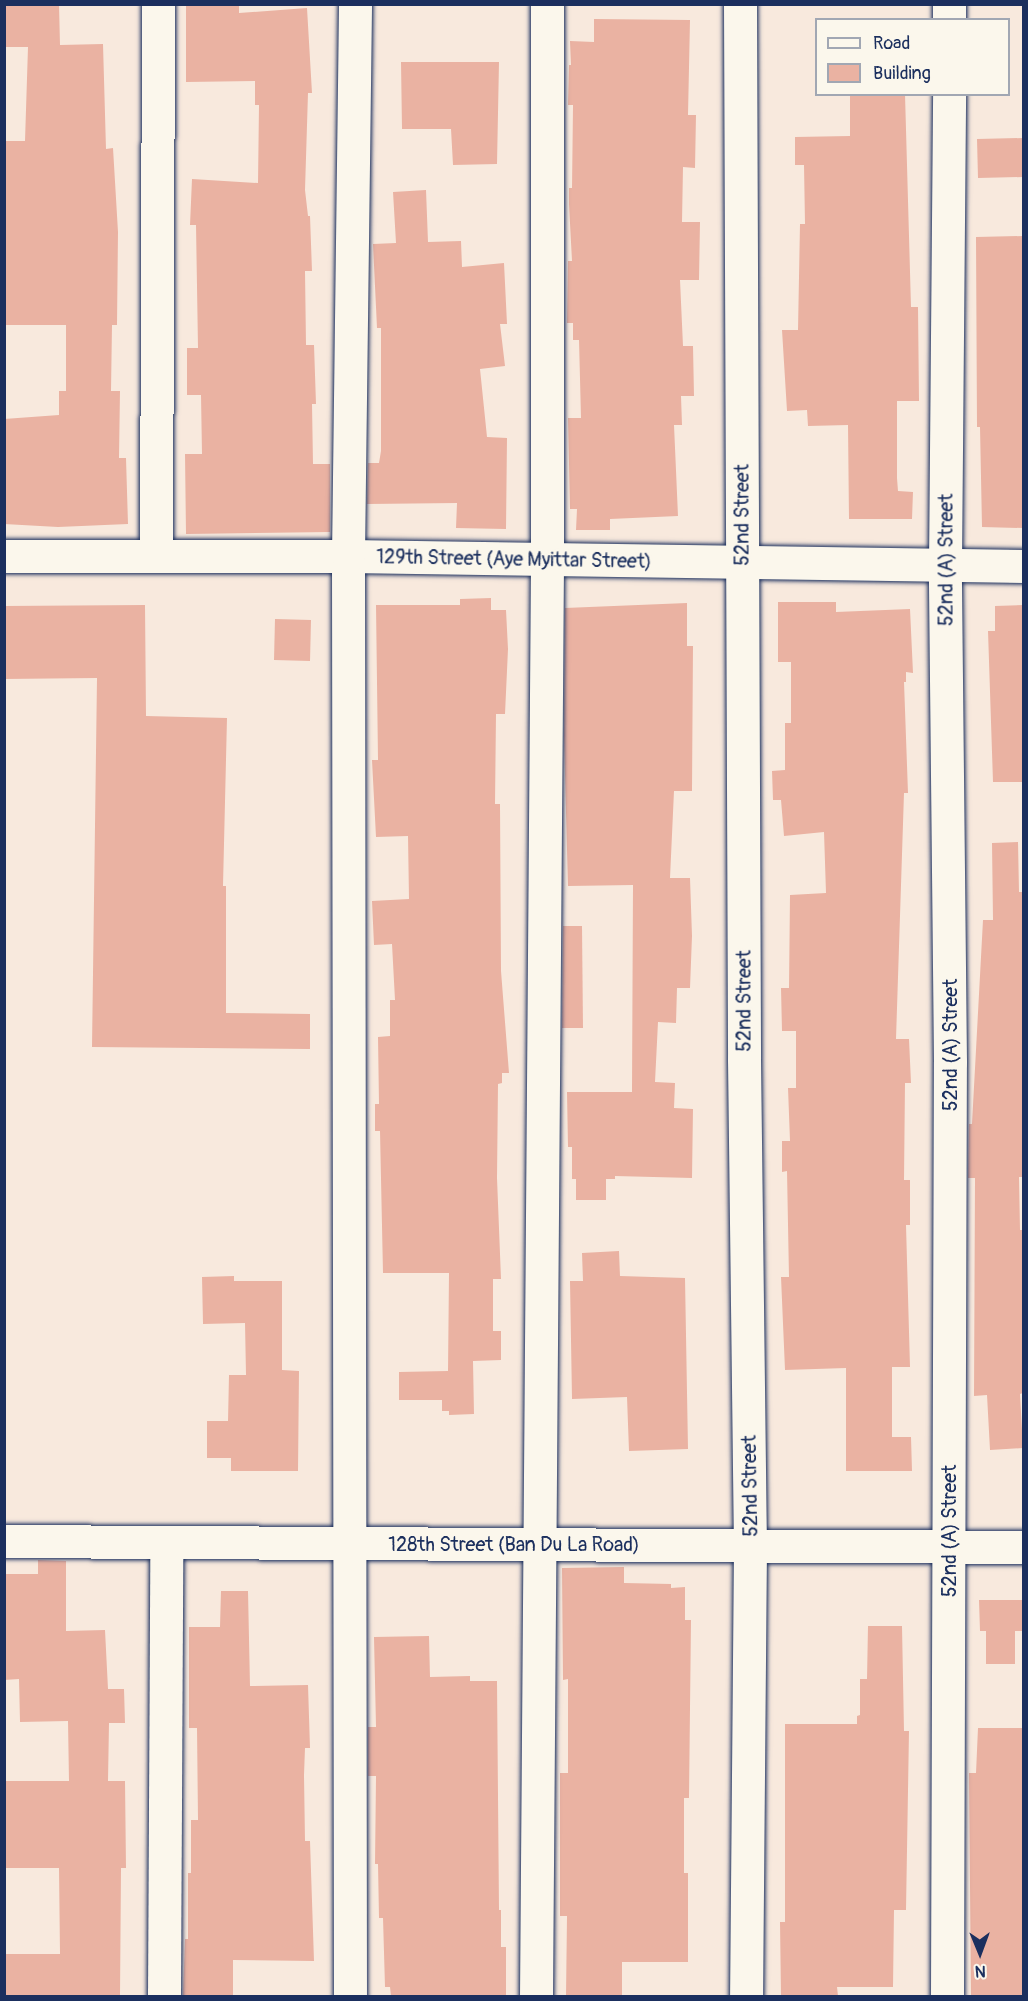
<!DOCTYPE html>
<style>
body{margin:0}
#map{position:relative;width:1028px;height:2001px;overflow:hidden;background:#f8e9dd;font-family:Pangolin,sans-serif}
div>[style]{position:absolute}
.building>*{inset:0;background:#eab2a2}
.roads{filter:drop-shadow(0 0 2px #1b2f5e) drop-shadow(0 0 2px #1b2f5e)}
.street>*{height:33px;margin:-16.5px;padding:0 16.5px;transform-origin:16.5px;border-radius:16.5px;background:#fbf7ec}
.secondary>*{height:33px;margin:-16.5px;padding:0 16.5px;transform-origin:16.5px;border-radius:16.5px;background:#fbf7ec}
span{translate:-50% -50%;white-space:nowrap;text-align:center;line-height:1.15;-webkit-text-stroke:4.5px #fbf7ec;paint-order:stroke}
.street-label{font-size:20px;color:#1b2f5e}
.frame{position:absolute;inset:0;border:6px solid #1b2f5e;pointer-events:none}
.legend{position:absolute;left:815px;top:18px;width:195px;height:78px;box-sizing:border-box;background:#fbf7ec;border:2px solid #a1a7b3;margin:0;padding:8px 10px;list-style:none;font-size:18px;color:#1b2f5e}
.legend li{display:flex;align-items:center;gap:12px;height:30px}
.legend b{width:30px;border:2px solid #a1a7b3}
.north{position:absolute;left:950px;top:1923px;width:60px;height:60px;-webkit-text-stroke:4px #fbf7ec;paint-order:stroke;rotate:179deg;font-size:16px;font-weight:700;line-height:24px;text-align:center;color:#1b2f5e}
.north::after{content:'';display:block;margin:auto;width:21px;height:27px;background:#1b2f5e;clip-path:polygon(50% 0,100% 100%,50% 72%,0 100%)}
</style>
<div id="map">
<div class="building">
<div style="clip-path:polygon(4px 4px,59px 4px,60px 45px,103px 44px,106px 149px,113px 148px,118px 232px,117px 325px,112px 325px,111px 391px,120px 391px,119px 458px,126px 458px,128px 524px,58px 527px,4px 524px,4px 419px,59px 415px,59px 391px,66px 391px,66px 325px,4px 325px,6px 141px,25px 141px,28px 47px,4px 47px)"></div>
<div style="clip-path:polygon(186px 4px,239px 4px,239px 13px,307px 8px,312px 93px,308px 93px,305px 190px,308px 216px,310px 216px,312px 271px,305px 271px,306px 345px,314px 345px,316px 404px,312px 404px,313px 464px,330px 464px,330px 532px,186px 534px,185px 454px,202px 454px,201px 395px,187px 395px,187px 348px,198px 348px,196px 225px,190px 225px,192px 179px,258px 183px,259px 105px,255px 105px,255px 81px,186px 82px)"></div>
<div style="clip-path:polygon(594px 19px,690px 20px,688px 115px,696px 115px,695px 168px,683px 167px,682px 222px,700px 222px,699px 280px,680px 280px,683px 346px,693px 346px,694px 396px,681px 396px,682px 425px,674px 425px,678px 516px,610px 519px,610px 530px,576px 530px,577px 509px,570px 509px,568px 418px,581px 418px,579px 340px,573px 340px,573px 323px,567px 323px,568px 261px,572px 261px,569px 204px,569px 188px,572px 188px,573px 105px,568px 105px,569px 65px,571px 65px,570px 41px,594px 42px)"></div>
<div style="clip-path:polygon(401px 62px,499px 62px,497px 164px,453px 165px,451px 129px,402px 129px)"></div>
<div style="clip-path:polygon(850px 94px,905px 94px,911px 307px,918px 307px,919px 401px,897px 401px,897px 478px,898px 491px,913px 492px,912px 519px,849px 519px,848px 425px,808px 426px,807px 410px,787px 411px,782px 330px,798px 330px,800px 224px,805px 224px,804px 165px,795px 165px,795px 137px,850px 136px)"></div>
<div style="clip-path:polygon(1023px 138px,1023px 177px,978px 178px,977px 139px)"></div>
<div style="clip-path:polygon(426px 190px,428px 242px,461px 241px,462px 267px,504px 263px,507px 324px,500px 324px,505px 366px,480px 369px,487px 437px,507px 438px,506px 529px,456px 528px,457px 503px,367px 504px,368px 463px,379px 463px,381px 451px,381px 328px,377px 328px,373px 244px,396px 243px,393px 192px)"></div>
<div style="clip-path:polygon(1023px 236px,1023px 528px,982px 527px,980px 427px,977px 427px,976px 237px)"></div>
<div style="clip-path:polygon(491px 598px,491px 610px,506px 610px,508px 649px,505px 714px,496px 714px,495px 804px,500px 804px,501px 971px,509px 1073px,502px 1073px,502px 1083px,498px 1084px,497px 1178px,501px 1279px,493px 1279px,493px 1331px,501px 1331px,501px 1360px,473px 1361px,474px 1414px,449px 1415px,449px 1411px,442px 1411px,442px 1400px,399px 1400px,399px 1372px,448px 1371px,449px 1273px,383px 1273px,380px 1131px,375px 1131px,375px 1104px,379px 1104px,378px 1037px,390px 1036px,390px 1000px,395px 1000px,392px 944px,374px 945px,372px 901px,409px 899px,408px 836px,376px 837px,372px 760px,378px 760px,376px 605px,460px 605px,460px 599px)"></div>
<div style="clip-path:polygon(778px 602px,836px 602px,836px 612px,910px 609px,913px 673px,906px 672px,906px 682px,904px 682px,908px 793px,904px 793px,896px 1039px,909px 1039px,911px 1083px,905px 1083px,904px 1180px,910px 1180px,910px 1225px,906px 1225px,910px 1367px,892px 1367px,892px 1437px,911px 1437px,912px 1471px,846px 1471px,846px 1368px,785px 1370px,781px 1277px,789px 1277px,787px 1171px,782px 1172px,782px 1141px,790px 1141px,788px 1088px,796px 1088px,796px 1031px,782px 1031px,781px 988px,789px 988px,790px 895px,826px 893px,824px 832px,784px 836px,781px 800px,773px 800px,772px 771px,785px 770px,785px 723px,791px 723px,791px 662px,778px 662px)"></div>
<div style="clip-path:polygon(687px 603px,687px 646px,693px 646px,692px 791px,674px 791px,670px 878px,690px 878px,692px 936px,690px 988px,677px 988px,676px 1023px,658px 1022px,655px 1082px,675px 1083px,674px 1108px,693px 1109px,692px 1178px,615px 1176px,615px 1179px,606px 1179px,606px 1200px,576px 1200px,576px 1179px,572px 1179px,572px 1147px,568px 1147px,567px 1092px,632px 1092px,633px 885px,568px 886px,564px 737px,565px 608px)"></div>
<div style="clip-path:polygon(145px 605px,146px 716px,227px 718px,223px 886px,226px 886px,226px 1013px,310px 1014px,310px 1049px,92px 1047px,97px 678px,4px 679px,4px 606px)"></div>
<div style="clip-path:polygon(1023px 605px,1023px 782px,993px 782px,988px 631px,995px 631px,995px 606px)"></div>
<div style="clip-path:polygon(275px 619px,311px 620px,310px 661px,274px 660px)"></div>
<div style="clip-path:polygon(1018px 842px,1019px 892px,1023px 892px,1023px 1177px,1019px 1177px,1020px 1230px,1023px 1230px,1023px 1393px,1020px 1394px,1023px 1448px,990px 1450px,987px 1395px,974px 1396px,975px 1178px,968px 1178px,969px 1124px,972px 1124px,983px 920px,993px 920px,992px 843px)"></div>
<div style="clip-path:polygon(563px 926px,582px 926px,583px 1028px,562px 1028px)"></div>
<div style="clip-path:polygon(619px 1251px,620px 1276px,685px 1278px,688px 1449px,629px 1451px,627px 1397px,572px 1399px,570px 1281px,583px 1281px,582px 1253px)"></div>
<div style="clip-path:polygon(234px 1276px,234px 1281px,282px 1281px,282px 1370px,299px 1371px,298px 1471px,231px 1471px,231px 1458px,207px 1458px,207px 1421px,228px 1421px,229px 1375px,246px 1375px,245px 1323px,203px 1324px,202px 1277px)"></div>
<div style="clip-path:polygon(38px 1560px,66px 1561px,66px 1631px,105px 1630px,108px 1689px,124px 1689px,125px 1723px,109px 1723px,108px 1781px,125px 1781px,126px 1868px,121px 1868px,120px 1996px,4px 1996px,4px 1954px,60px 1954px,59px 1868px,4px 1868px,4px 1781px,69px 1781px,68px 1721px,20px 1722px,19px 1679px,4px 1680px,4px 1574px,38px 1574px)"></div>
<div style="clip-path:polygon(624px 1567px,624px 1583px,671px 1584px,671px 1588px,685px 1587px,685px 1620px,691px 1620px,689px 1798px,684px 1798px,684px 1873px,688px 1873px,688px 1962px,622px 1962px,622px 1996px,566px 1996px,567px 1916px,560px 1916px,560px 1773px,568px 1773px,568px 1679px,563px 1680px,562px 1568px)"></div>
<div style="clip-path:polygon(221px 1591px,248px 1591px,250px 1686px,308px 1685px,310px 1748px,305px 1748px,304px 1775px,305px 1841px,310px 1841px,314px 1961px,233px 1960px,233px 1996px,183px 1996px,185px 1939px,188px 1939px,188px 1873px,191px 1873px,191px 1820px,198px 1820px,197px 1728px,189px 1728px,189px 1627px,220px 1627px)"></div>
<div style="clip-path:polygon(979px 1600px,1023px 1600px,1023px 1631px,1015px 1631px,1015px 1664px,986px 1664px,986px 1631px,980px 1631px)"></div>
<div style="clip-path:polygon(868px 1626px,902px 1626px,904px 1731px,909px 1731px,906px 1910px,894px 1910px,893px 1987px,837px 1987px,838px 1996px,781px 1996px,780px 1922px,785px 1922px,785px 1724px,857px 1724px,857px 1716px,860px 1715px,860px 1679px,867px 1679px)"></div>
<div style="clip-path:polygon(429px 1636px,430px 1677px,470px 1676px,470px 1681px,497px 1681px,499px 1910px,501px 1910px,501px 1947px,506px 1947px,506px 1996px,391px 1996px,390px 1987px,385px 1987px,383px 1918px,379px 1918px,378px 1864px,375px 1864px,376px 1776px,368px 1776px,368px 1727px,376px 1727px,374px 1637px)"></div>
<div style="clip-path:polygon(978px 1728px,1023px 1728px,1023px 1996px,971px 1996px,969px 1773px,976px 1773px)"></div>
</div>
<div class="roads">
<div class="street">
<div style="left:740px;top:4px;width:1055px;rotate:89.78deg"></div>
<div style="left:744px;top:1059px;width:487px;rotate:89.3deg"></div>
<div style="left:750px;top:1546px;width:450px;rotate:90.5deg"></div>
<div style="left:949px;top:20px;width:16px;rotate:-90deg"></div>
<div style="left:156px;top:555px;width:551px;rotate:-89.79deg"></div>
<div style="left:4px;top:556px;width:344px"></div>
<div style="left:348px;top:556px;width:676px;rotate:0.85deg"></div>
<div style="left:164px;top:1996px;width:454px;rotate:-89.7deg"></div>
<div style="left:350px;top:1996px;width:1440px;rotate:-90.08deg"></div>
<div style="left:348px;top:556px;width:552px;rotate:-89.27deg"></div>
<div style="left:536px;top:1996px;width:1436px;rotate:-89.56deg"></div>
<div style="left:547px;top:560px;width:556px;rotate:-90deg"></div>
<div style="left:947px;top:1996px;width:934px;rotate:-89.82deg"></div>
<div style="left:950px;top:1062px;width:497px;rotate:-90.6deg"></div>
<div style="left:945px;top:565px;width:471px;rotate:-89.5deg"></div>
</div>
<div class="secondary">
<div style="left:4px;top:1541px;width:1020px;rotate:0.34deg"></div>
</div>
</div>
<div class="street-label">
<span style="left:742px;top:515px;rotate:-90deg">52nd Street</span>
<span style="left:514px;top:559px;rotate:1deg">129th Street (Aye Myittar Street)</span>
<span style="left:946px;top:560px;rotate:-90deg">52nd (A) Street</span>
<span style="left:744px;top:1001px;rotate:-90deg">52nd Street</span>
<span style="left:950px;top:1045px;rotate:-90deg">52nd (A) Street</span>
<span style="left:750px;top:1486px;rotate:-91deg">52nd Street</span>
<span style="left:949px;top:1531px;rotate:-90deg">52nd (A) Street</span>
<span style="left:514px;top:1544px">128th Street (Ban Du La Road)</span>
</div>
<div class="frame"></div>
<ul class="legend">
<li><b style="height:8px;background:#fbf7ec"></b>Road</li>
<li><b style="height:16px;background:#eab2a2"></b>Building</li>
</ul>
<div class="north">N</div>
</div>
